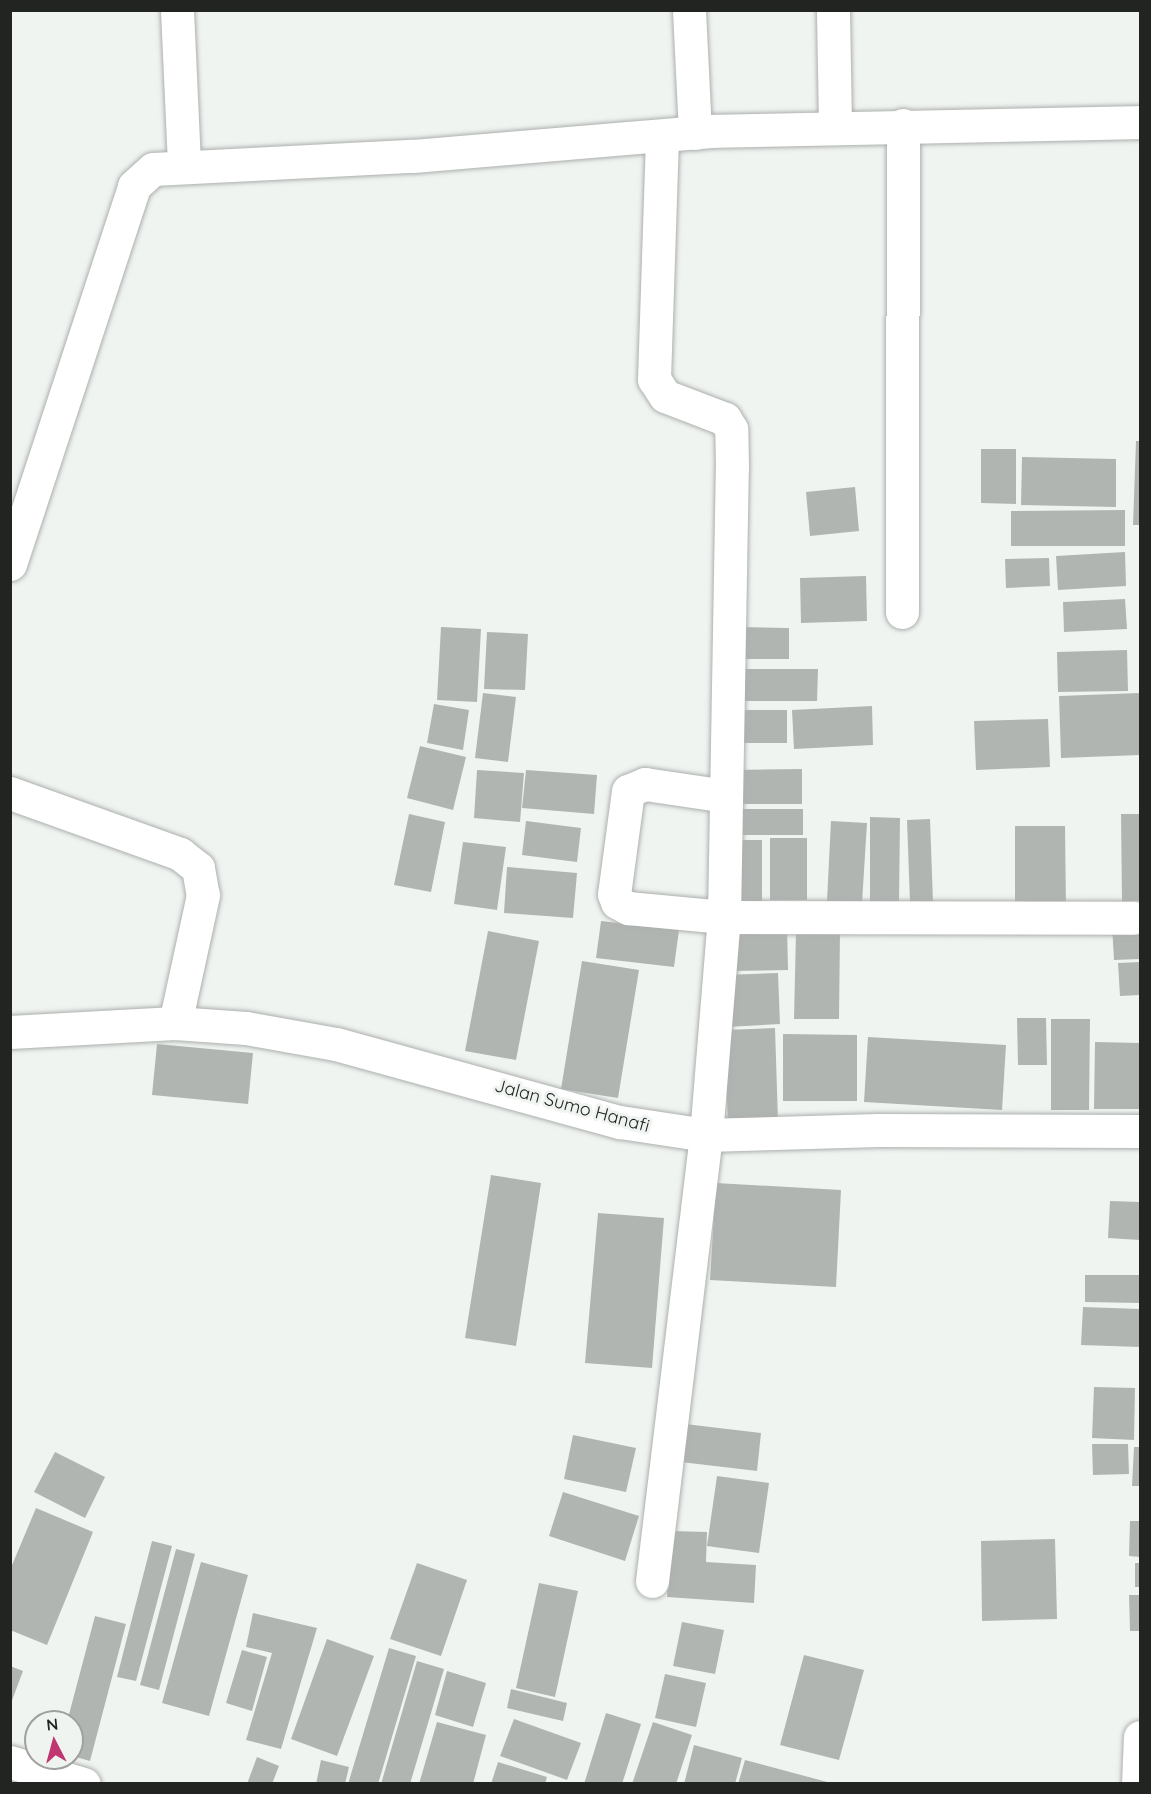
<!DOCTYPE html>
<style>
body{margin:0}
#map{position:relative;width:1151px;height:1794px;overflow:hidden;background:#f0f4f1;font-family:Quicksand,sans-serif}
div>[style]{position:absolute}
.building>*{inset:0;background:#b1b5b2}
.roads{filter:drop-shadow(0 0 2px #acb0ad) drop-shadow(0 0 2px #acb0ad)}
.minor>*{height:33px;margin:-16.5px;padding:0 16.5px;transform-origin:16.5px;border-radius:16.5px;background:#fff}
span{translate:-50% -50%;white-space:nowrap;text-align:center;line-height:1.15;-webkit-text-stroke:6px #f0f4f1;paint-order:stroke}
.street-label{font-size:18px;color:#222422}
.frame{position:absolute;inset:0;border:12px solid #222422;pointer-events:none}
.north{position:absolute;left:24px;top:1710px;width:60px;height:60px;box-sizing:border-box;background:#f0f4f1;border:2px solid #9ea19e;border-radius:50%;rotate:354deg;font-size:16px;font-weight:700;line-height:24px;text-align:center;color:#222422}
.north::after{content:'';display:block;margin:auto;width:21px;height:27px;background:#bf3671;clip-path:polygon(50% 0,100% 100%,50% 72%,0 100%)}
</style>
<div id="map">
<div class="building">
<div style="clip-path:polygon(1136px 441px,1140px 441px,1140px 525px,1133px 525px)"></div>
<div style="clip-path:polygon(981px 449px,1016px 449px,1016px 504px,981px 503px)"></div>
<div style="clip-path:polygon(1022px 457px,1116px 459px,1116px 507px,1021px 505px)"></div>
<div style="clip-path:polygon(855px 487px,859px 531px,810px 536px,806px 492px)"></div>
<div style="clip-path:polygon(1125px 510px,1125px 546px,1011px 546px,1011px 511px)"></div>
<div style="clip-path:polygon(1125px 552px,1126px 586px,1058px 590px,1056px 556px)"></div>
<div style="clip-path:polygon(1049px 558px,1050px 586px,1006px 588px,1005px 559px)"></div>
<div style="clip-path:polygon(866px 576px,867px 621px,801px 623px,800px 578px)"></div>
<div style="clip-path:polygon(1125px 599px,1127px 629px,1064px 632px,1063px 602px)"></div>
<div style="clip-path:polygon(441px 627px,481px 629px,477px 702px,437px 700px)"></div>
<div style="clip-path:polygon(741px 627px,789px 628px,789px 659px,741px 659px)"></div>
<div style="clip-path:polygon(487px 632px,528px 634px,525px 690px,484px 689px)"></div>
<div style="clip-path:polygon(1127px 650px,1128px 691px,1058px 692px,1057px 652px)"></div>
<div style="clip-path:polygon(739px 669px,818px 669px,817px 701px,738px 701px)"></div>
<div style="clip-path:polygon(483px 693px,516px 697px,508px 762px,475px 758px)"></div>
<div style="clip-path:polygon(1140px 693px,1140px 755px,1061px 758px,1059px 696px)"></div>
<div style="clip-path:polygon(434px 704px,469px 710px,463px 750px,427px 743px)"></div>
<div style="clip-path:polygon(872px 706px,873px 745px,794px 749px,792px 710px)"></div>
<div style="clip-path:polygon(731px 710px,787px 710px,787px 743px,731px 743px)"></div>
<div style="clip-path:polygon(1048px 719px,1050px 767px,976px 770px,974px 721px)"></div>
<div style="clip-path:polygon(420px 746px,466px 757px,453px 810px,407px 798px)"></div>
<div style="clip-path:polygon(802px 769px,802px 804px,735px 804px,735px 770px)"></div>
<div style="clip-path:polygon(477px 770px,524px 773px,520px 822px,474px 818px)"></div>
<div style="clip-path:polygon(526px 770px,597px 775px,594px 814px,522px 808px)"></div>
<div style="clip-path:polygon(736px 809px,803px 809px,803px 835px,736px 835px)"></div>
<div style="clip-path:polygon(409px 814px,445px 822px,431px 892px,394px 885px)"></div>
<div style="clip-path:polygon(1121px 814px,1140px 814px,1140px 901px,1122px 902px)"></div>
<div style="clip-path:polygon(870px 817px,900px 818px,899px 902px,870px 902px)"></div>
<div style="clip-path:polygon(930px 819px,933px 902px,910px 903px,907px 820px)"></div>
<div style="clip-path:polygon(526px 821px,581px 828px,577px 862px,522px 855px)"></div>
<div style="clip-path:polygon(831px 821px,867px 823px,862px 903px,827px 901px)"></div>
<div style="clip-path:polygon(1015px 826px,1065px 826px,1066px 911px,1015px 912px)"></div>
<div style="clip-path:polygon(770px 838px,807px 838px,807px 900px,770px 900px)"></div>
<div style="clip-path:polygon(729px 840px,762px 840px,762px 911px,729px 911px)"></div>
<div style="clip-path:polygon(463px 842px,506px 847px,497px 910px,454px 904px)"></div>
<div style="clip-path:polygon(507px 867px,577px 873px,573px 918px,504px 913px)"></div>
<div style="clip-path:polygon(601px 921px,679px 930px,674px 967px,596px 958px)"></div>
<div style="clip-path:polygon(787px 923px,788px 970px,730px 971px,729px 924px)"></div>
<div style="clip-path:polygon(1140px 923px,1140px 959px,1114px 960px,1112px 925px)"></div>
<div style="clip-path:polygon(488px 931px,539px 941px,516px 1060px,465px 1051px)"></div>
<div style="clip-path:polygon(796px 931px,840px 931px,839px 1019px,794px 1019px)"></div>
<div style="clip-path:polygon(582px 961px,639px 970px,618px 1098px,561px 1089px)"></div>
<div style="clip-path:polygon(1140px 962px,1140px 995px,1120px 996px,1118px 963px)"></div>
<div style="clip-path:polygon(778px 973px,780px 1024px,727px 1027px,725px 975px)"></div>
<div style="clip-path:polygon(1017px 1018px,1046px 1018px,1047px 1065px,1018px 1065px)"></div>
<div style="clip-path:polygon(1051px 1019px,1090px 1019px,1089px 1110px,1051px 1110px)"></div>
<div style="clip-path:polygon(775px 1028px,778px 1121px,728px 1123px,724px 1030px)"></div>
<div style="clip-path:polygon(783px 1034px,857px 1035px,857px 1101px,783px 1101px)"></div>
<div style="clip-path:polygon(868px 1037px,1006px 1045px,1002px 1110px,864px 1102px)"></div>
<div style="clip-path:polygon(1095px 1042px,1140px 1043px,1139px 1109px,1094px 1109px)"></div>
<div style="clip-path:polygon(157px 1044px,253px 1053px,248px 1104px,152px 1095px)"></div>
<div style="clip-path:polygon(491px 1175px,541px 1183px,516px 1346px,465px 1338px)"></div>
<div style="clip-path:polygon(716px 1183px,841px 1190px,836px 1287px,710px 1280px)"></div>
<div style="clip-path:polygon(1110px 1201px,1140px 1202px,1140px 1240px,1108px 1238px)"></div>
<div style="clip-path:polygon(598px 1213px,664px 1218px,652px 1368px,585px 1363px)"></div>
<div style="clip-path:polygon(1085px 1275px,1140px 1275px,1140px 1303px,1085px 1302px)"></div>
<div style="clip-path:polygon(1083px 1307px,1140px 1309px,1140px 1347px,1081px 1345px)"></div>
<div style="clip-path:polygon(1094px 1387px,1135px 1388px,1134px 1440px,1092px 1438px)"></div>
<div style="clip-path:polygon(685px 1424px,761px 1433px,757px 1471px,681px 1462px)"></div>
<div style="clip-path:polygon(573px 1435px,636px 1448px,626px 1492px,564px 1479px)"></div>
<div style="clip-path:polygon(1092px 1444px,1128px 1444px,1129px 1474px,1093px 1475px)"></div>
<div style="clip-path:polygon(1134px 1447px,1140px 1447px,1140px 1486px,1132px 1486px)"></div>
<div style="clip-path:polygon(55px 1452px,105px 1477px,85px 1518px,34px 1492px)"></div>
<div style="clip-path:polygon(717px 1476px,769px 1483px,759px 1553px,707px 1546px)"></div>
<div style="clip-path:polygon(563px 1492px,639px 1516px,625px 1561px,549px 1536px)"></div>
<div style="clip-path:polygon(36px 1508px,93px 1532px,47px 1645px,10px 1630px,10px 1570px)"></div>
<div style="clip-path:polygon(1130px 1521px,1140px 1521px,1140px 1557px,1129px 1556px)"></div>
<div style="clip-path:polygon(671px 1531px,707px 1532px,706px 1562px,756px 1565px,754px 1603px,667px 1597px)"></div>
<div style="clip-path:polygon(1055px 1539px,1057px 1619px,982px 1621px,981px 1541px)"></div>
<div style="clip-path:polygon(152px 1541px,172px 1546px,136px 1681px,117px 1677px)"></div>
<div style="clip-path:polygon(176px 1549px,195px 1554px,159px 1690px,140px 1685px)"></div>
<div style="clip-path:polygon(201px 1562px,248px 1575px,209px 1716px,162px 1703px)"></div>
<div style="clip-path:polygon(417px 1563px,467px 1580px,441px 1656px,390px 1639px)"></div>
<div style="clip-path:polygon(1135px 1563px,1140px 1563px,1140px 1587px,1135px 1587px)"></div>
<div style="clip-path:polygon(539px 1583px,578px 1591px,555px 1697px,516px 1688px)"></div>
<div style="clip-path:polygon(1129px 1595px,1140px 1595px,1140px 1631px,1130px 1631px)"></div>
<div style="clip-path:polygon(253px 1613px,317px 1628px,281px 1749px,246px 1740px,272px 1653px,246px 1647px)"></div>
<div style="clip-path:polygon(95px 1616px,126px 1624px,90px 1761px,72px 1756px,72px 1722px,67px 1722px)"></div>
<div style="clip-path:polygon(682px 1622px,724px 1630px,715px 1674px,673px 1666px)"></div>
<div style="clip-path:polygon(327px 1639px,374px 1656px,337px 1756px,291px 1739px)"></div>
<div style="clip-path:polygon(389px 1648px,416px 1656px,378px 1784px,348px 1784px)"></div>
<div style="clip-path:polygon(242px 1650px,267px 1657px,252px 1711px,226px 1703px)"></div>
<div style="clip-path:polygon(804px 1655px,864px 1670px,839px 1760px,780px 1745px)"></div>
<div style="clip-path:polygon(417px 1661px,444px 1669px,410px 1784px,381px 1784px)"></div>
<div style="clip-path:polygon(10px 1666px,23px 1671px,11px 1703px,10px 1703px)"></div>
<div style="clip-path:polygon(447px 1671px,486px 1683px,473px 1727px,435px 1715px)"></div>
<div style="clip-path:polygon(665px 1674px,706px 1683px,696px 1727px,655px 1718px)"></div>
<div style="clip-path:polygon(511px 1689px,567px 1703px,563px 1721px,507px 1708px)"></div>
<div style="clip-path:polygon(606px 1713px,641px 1724px,622px 1784px,584px 1784px)"></div>
<div style="clip-path:polygon(514px 1719px,581px 1743px,567px 1780px,500px 1756px)"></div>
<div style="clip-path:polygon(437px 1722px,486px 1735px,473px 1784px,419px 1784px)"></div>
<div style="clip-path:polygon(653px 1722px,692px 1735px,676px 1784px,632px 1784px)"></div>
<div style="clip-path:polygon(694px 1745px,742px 1758px,735px 1784px,684px 1784px)"></div>
<div style="clip-path:polygon(257px 1757px,279px 1766px,272px 1784px,247px 1784px)"></div>
<div style="clip-path:polygon(321px 1760px,349px 1767px,345px 1784px,316px 1784px)"></div>
<div style="clip-path:polygon(745px 1760px,831px 1783px,830px 1784px,738px 1784px)"></div>
<div style="clip-path:polygon(498px 1762px,547px 1777px,545px 1784px,491px 1784px)"></div>
</div>
<div class="roads">
<div class="minor">
<div style="left:177px;top:10px;width:157px;rotate:87.4deg"></div>
<div style="left:689px;top:10px;width:123px;rotate:87.2deg"></div>
<div style="left:833px;top:10px;width:117px;rotate:89deg"></div>
<div style="left:10px;top:564px;width:398px;rotate:-71.8deg"></div>
<div style="left:134px;top:186px;width:25px;rotate:-42deg"></div>
<div style="left:153px;top:169px;width:260px;rotate:-2.9deg"></div>
<div style="left:413px;top:156px;width:299px;rotate:-4.8deg"></div>
<div style="left:711px;top:131px;width:429px;rotate:-1.2deg"></div>
<div style="left:902px;top:612px;width:487px;rotate:-89.9deg"></div>
<div style="left:10px;top:793px;width:181px;rotate:19.7deg"></div>
<div style="left:180px;top:854px;width:23px;rotate:38deg"></div>
<div style="left:198px;top:868px;width:27px;rotate:80deg"></div>
<div style="left:203px;top:895px;width:131px;rotate:102.3deg"></div>
<div style="left:726px;top:796px;width:82px;rotate:-171.6deg"></div>
<div style="left:645px;top:784px;width:18px;rotate:158deg"></div>
<div style="left:628px;top:791px;width:104px;rotate:97.7deg"></div>
<div style="left:614px;top:894px;width:9px;rotate:69deg"></div>
<div style="left:617px;top:902px;width:13px;rotate:29deg"></div>
<div style="left:628px;top:908px;width:96px;rotate:5.4deg"></div>
<div style="left:724px;top:917px;width:409px;rotate:0.1deg"></div>
<div style="left:10px;top:1032px;width:165px;rotate:-3.1deg"></div>
<div style="left:175px;top:1023px;width:71px;rotate:4deg"></div>
<div style="left:246px;top:1028px;width:91px;rotate:10.1deg"></div>
<div style="left:336px;top:1044px;width:295px;rotate:15.4deg"></div>
<div style="left:620px;top:1122px;width:87px;rotate:8.6deg"></div>
<div style="left:706px;top:1135px;width:172px;rotate:-1.7deg"></div>
<div style="left:878px;top:1130px;width:262px;rotate:0.2deg"></div>
<div style="left:652px;top:1581px;width:449px;rotate:-83.1deg"></div>
<div style="left:706px;top:1135px;width:219px;rotate:-85.3deg"></div>
<div style="left:724px;top:917px;width:449px;rotate:-89deg"></div>
<div style="left:732px;top:468px;width:39px;rotate:-91deg"></div>
<div style="left:731px;top:429px;width:12px;rotate:-121deg"></div>
<div style="left:725px;top:419px;width:64px;rotate:-159deg"></div>
<div style="left:665px;top:396px;width:20px;rotate:-123deg"></div>
<div style="left:654px;top:379px;width:243px;rotate:-88.1deg"></div>
<div style="left:10px;top:1762px;width:77px;rotate:16.6deg"></div>
<div style="left:1138px;top:1784px;width:47px;rotate:-87.6deg"></div>
</div>
</div>
<div class="street-label">
<span style="left:572px;top:1106px;rotate:15deg">Jalan Sumo Hanafi</span>
</div>
<div class="frame"></div>
<div class="north">N</div>
</div>
